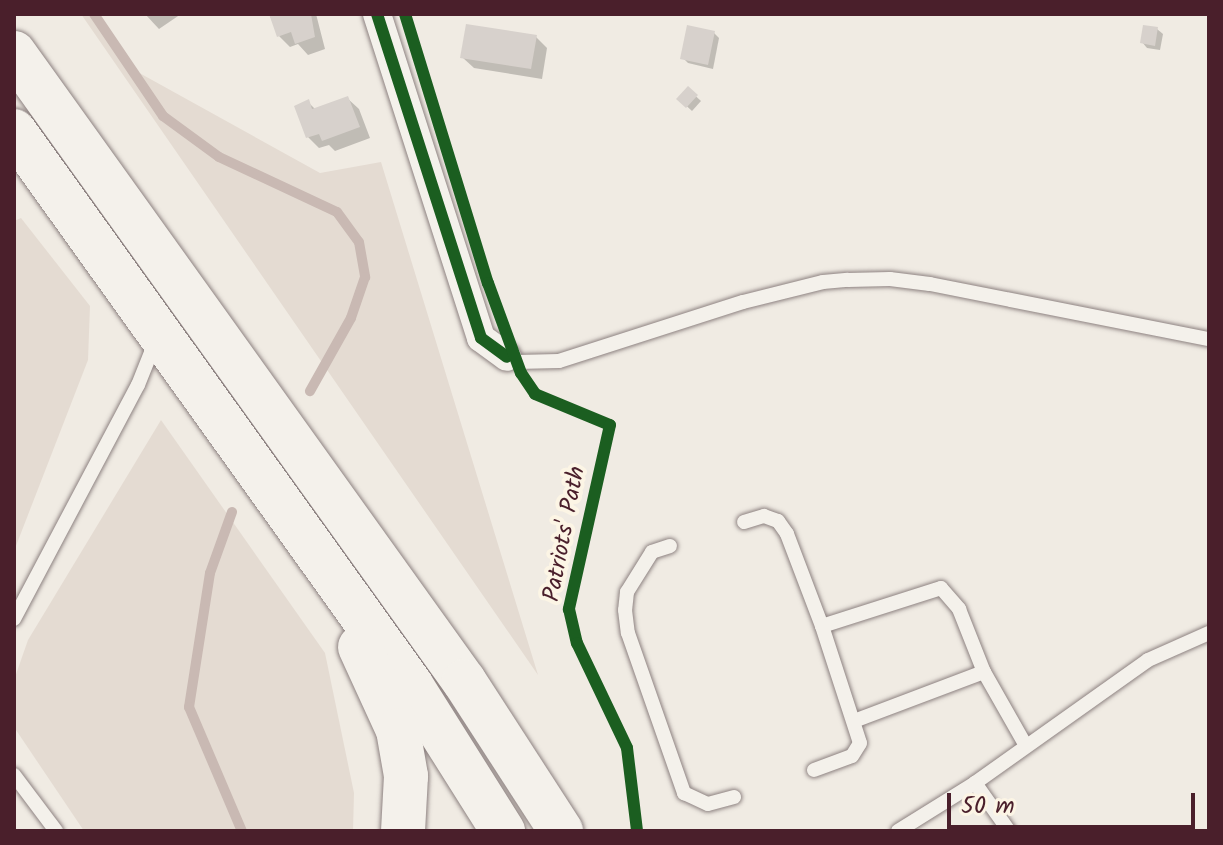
<!DOCTYPE html>
<style>
body{margin:0}
#map{position:relative;width:1223px;height:845px;overflow:hidden;background:#f0ebe3;font-family:Kalam,sans-serif}
div>[style]{position:absolute}
.green>*{inset:0;background:#e4dbd2}
.shadow>*{inset:0;background:#0003}
.stream>*{height:10px;margin:-5px;padding:0 5px;transform-origin:5px;border-radius:5px;background:#c9b9b3}
.building>*{inset:0;background:#d7d1cc}
.path>*{height:5px;margin-top:-2.5px;transform-origin:0;background:repeating-linear-gradient(90deg,#b7b0ad 0 2px,transparent 0 8px)}
.roads{filter:drop-shadow(0 0 2px #8d8281) drop-shadow(0 0 2px #8d8281)}
.lane>*{height:14px;margin:-7px;padding:0 7px;transform-origin:7px;border-radius:7px;background:#f4f1eb}
.street>*{height:28px;margin:-14px;padding:0 14px;transform-origin:14px;border-radius:14px;background:#f4f1eb}
.primary>*{height:44px;margin:-22px;padding:0 22px;transform-origin:22px;border-radius:22px;background:#f4f1eb}
.cycleway>*{height:12px;margin:-6px;padding:0 6px;transform-origin:6px;border-radius:6px;background:#1b5e20}
span{translate:-50% -50%;white-space:nowrap;text-align:center;line-height:1.15;-webkit-text-stroke:8px #fcf5e5;paint-order:stroke}
.street-label{font-size:24px;color:#4a1f2b}
.frame{position:absolute;inset:0;border:16px solid #4a1f2b;pointer-events:none}
.scale{position:absolute;left:947px;top:793px;width:248px;height:36px;box-sizing:border-box;border:4px solid #4a1f2b;border-top:0;padding-left:10px;font-size:24px;line-height:28px;white-space:nowrap;color:#4a1f2b;-webkit-text-stroke:6px #fcf5e5;paint-order:stroke}
</style>
<div id="map">
<div class="green">
<div style="clip-path:polygon(81px 14px,95px 14px,134px 70px,320px 173px,381px 162px,538px 675px)"></div>
<div style="clip-path:polygon(21px 218px,90px 306px,88px 360px,14px 551px,14px 221px)"></div>
<div style="clip-path:polygon(161px 420px,325px 653px,354px 793px,353px 831px,84px 831px,14px 727px,14px 680px,28px 640px)"></div>
</div>
<div class="shadow">
<div style="clip-path:polygon(145px 14px,181px 14px,159px 29px)"></div>
<div style="clip-path:polygon(269px 14px,316px 14px,325px 49px,308px 55px,298px 44px,290px 47px,279px 36px)"></div>
<div style="clip-path:polygon(1157px 29px,1163px 34px,1160px 50px,1147px 48px,1142px 42px)"></div>
<div style="clip-path:polygon(714px 33px,719px 38px,713px 69px,688px 63px,683px 58px)"></div>
<div style="clip-path:polygon(536px 37px,547px 48px,542px 79px,474px 68px,462px 57px)"></div>
<div style="clip-path:polygon(688px 89px,701px 101px,692px 111px,679px 99px)"></div>
<div style="clip-path:polygon(347px 98px,359px 109px,370px 138px,335px 151px,329px 145px,319px 148px,308px 137px,308px 102px,316px 110px)"></div>
</div>
<div class="stream">
<div style="left:94px;top:14px;width:123px;rotate:55.9deg"></div>
<div style="left:163px;top:116px;width:69px;rotate:36.2deg"></div>
<div style="left:219px;top:157px;width:130px;rotate:25deg"></div>
<div style="left:337px;top:212px;width:37px;rotate:54deg"></div>
<div style="left:359px;top:242px;width:36px;rotate:80deg"></div>
<div style="left:365px;top:277px;width:43px;rotate:108.9deg"></div>
<div style="left:351px;top:318px;width:84px;rotate:119.3deg"></div>
<div style="left:232px;top:512px;width:65px;rotate:109.8deg"></div>
<div style="left:210px;top:573px;width:136px;rotate:98.9deg"></div>
<div style="left:189px;top:707px;width:135px;rotate:66.9deg"></div>
</div>
<div class="building">
<div style="clip-path:polygon(269px 14px,311px 14px,315px 37px,295px 44px,291px 32px,277px 37px)"></div>
<div style="clip-path:polygon(466px 24px,537px 35px,531px 69px,460px 58px)"></div>
<div style="clip-path:polygon(687px 25px,715px 31px,708px 65px,680px 59px)"></div>
<div style="clip-path:polygon(1143px 25px,1158px 27px,1155px 46px,1140px 43px)"></div>
<div style="clip-path:polygon(688px 86px,698px 95px,686px 108px,676px 99px)"></div>
<div style="clip-path:polygon(348px 96px,360px 127px,322px 141px,319px 134px,306px 138px,294px 106px,309px 99px,312px 109px)"></div>
</div>
<div class="path">
<div style="left:610px;top:425px;width:189px;rotate:102.6deg"></div>
<div style="left:569px;top:609px;width:35px;rotate:77deg"></div>
<div style="left:577px;top:643px;width:116px;rotate:64.5deg"></div>
<div style="left:627px;top:748px;width:84px;rotate:83.1deg"></div>
</div>
<div class="roads">
<div class="lane">
<div style="left:507px;top:357px;width:11px;rotate:27deg"></div>
<div style="left:517px;top:362px;width:42px;rotate:-1.4deg"></div>
<div style="left:559px;top:361px;width:193px;rotate:-17.8deg"></div>
<div style="left:743px;top:302px;width:82px;rotate:-14deg"></div>
<div style="left:823px;top:282px;width:25px;rotate:-5deg"></div>
<div style="left:848px;top:280px;width:42px;rotate:-1.4deg"></div>
<div style="left:890px;top:279px;width:40px;rotate:7.1deg"></div>
<div style="left:930px;top:284px;width:284px;rotate:11.2deg"></div>
<div style="left:744px;top:522px;width:21px;rotate:-17deg"></div>
<div style="left:764px;top:516px;width:15px;rotate:20deg"></div>
<div style="left:778px;top:521px;width:16px;rotate:55deg"></div>
<div style="left:787px;top:534px;width:98px;rotate:69.2deg"></div>
<div style="left:822px;top:626px;width:125px;rotate:-17.7deg"></div>
<div style="left:941px;top:588px;width:28px;rotate:49deg"></div>
<div style="left:959px;top:609px;width:68px;rotate:68.4deg"></div>
<div style="left:984px;top:672px;width:85px;rotate:60.4deg"></div>
<div style="left:670px;top:546px;width:19px;rotate:162deg"></div>
<div style="left:652px;top:552px;width:47px;rotate:122deg"></div>
<div style="left:627px;top:592px;width:18px;rotate:96deg"></div>
<div style="left:625px;top:610px;width:23px;rotate:83deg"></div>
<div style="left:628px;top:633px;width:170px;rotate:70.7deg"></div>
<div style="left:684px;top:793px;width:26px;rotate:25deg"></div>
<div style="left:708px;top:804px;width:27px;rotate:-15deg"></div>
<div style="left:14px;top:619px;width:265px;rotate:-62.1deg"></div>
<div style="left:138px;top:385px;width:48px;rotate:-68.2deg"></div>
<div style="left:854px;top:721px;width:139px;rotate:-20.7deg"></div>
<div style="left:814px;top:770px;width:40px;rotate:-20.2deg"></div>
<div style="left:852px;top:756px;width:15px;rotate:-58deg"></div>
<div style="left:860px;top:743px;width:123px;rotate:-108deg"></div>
<div style="left:14px;top:775px;width:70px;rotate:53.1deg"></div>
<div style="left:898px;top:831px;width:91px;rotate:-31.9deg"></div>
<div style="left:1009px;top:831px;width:59px;rotate:-125.3deg"></div>
<div style="left:975px;top:783px;width:212px;rotate:-35.4deg"></div>
<div style="left:1148px;top:660px;width:67px;rotate:-23.9deg"></div>
</div>
<div class="street">
<div style="left:377px;top:14px;width:340px;rotate:72.2deg"></div>
<div style="left:481px;top:338px;width:32px;rotate:36deg"></div>
</div>
<div class="primary">
<div style="left:14px;top:53px;width:773px;rotate:54.38deg"></div>
<div style="left:464px;top:681px;width:179px;rotate:57.1deg"></div>
<div style="left:14px;top:131px;width:682px;rotate:54.37deg"></div>
<div style="left:411px;top:685px;width:173px;rotate:57.8deg"></div>
<div style="left:360px;top:647px;width:91px;rotate:65.4deg"></div>
<div style="left:398px;top:730px;width:47px;rotate:80.1deg"></div>
<div style="left:406px;top:776px;width:55px;rotate:93.1deg"></div>
</div>
</div>
<div class="cycleway">
<div style="left:377px;top:14px;width:340px;rotate:72.2deg"></div>
<div style="left:481px;top:338px;width:32px;rotate:36deg"></div>
<div style="left:405px;top:14px;width:282px;rotate:72.9deg"></div>
<div style="left:488px;top:283px;width:96px;rotate:69.9deg"></div>
<div style="left:521px;top:373px;width:25px;rotate:56deg"></div>
<div style="left:535px;top:394px;width:81px;rotate:22.5deg"></div>
<div style="left:610px;top:425px;width:189px;rotate:102.6deg"></div>
<div style="left:569px;top:609px;width:35px;rotate:77deg"></div>
<div style="left:577px;top:643px;width:116px;rotate:64.5deg"></div>
<div style="left:627px;top:748px;width:84px;rotate:83.1deg"></div>
</div>
<div class="street-label">
<span style="left:565px;top:534px;rotate:-79deg">Patriots' Path</span>
</div>
<div class="frame"></div>
<div class="scale">50 m</div>
</div>
